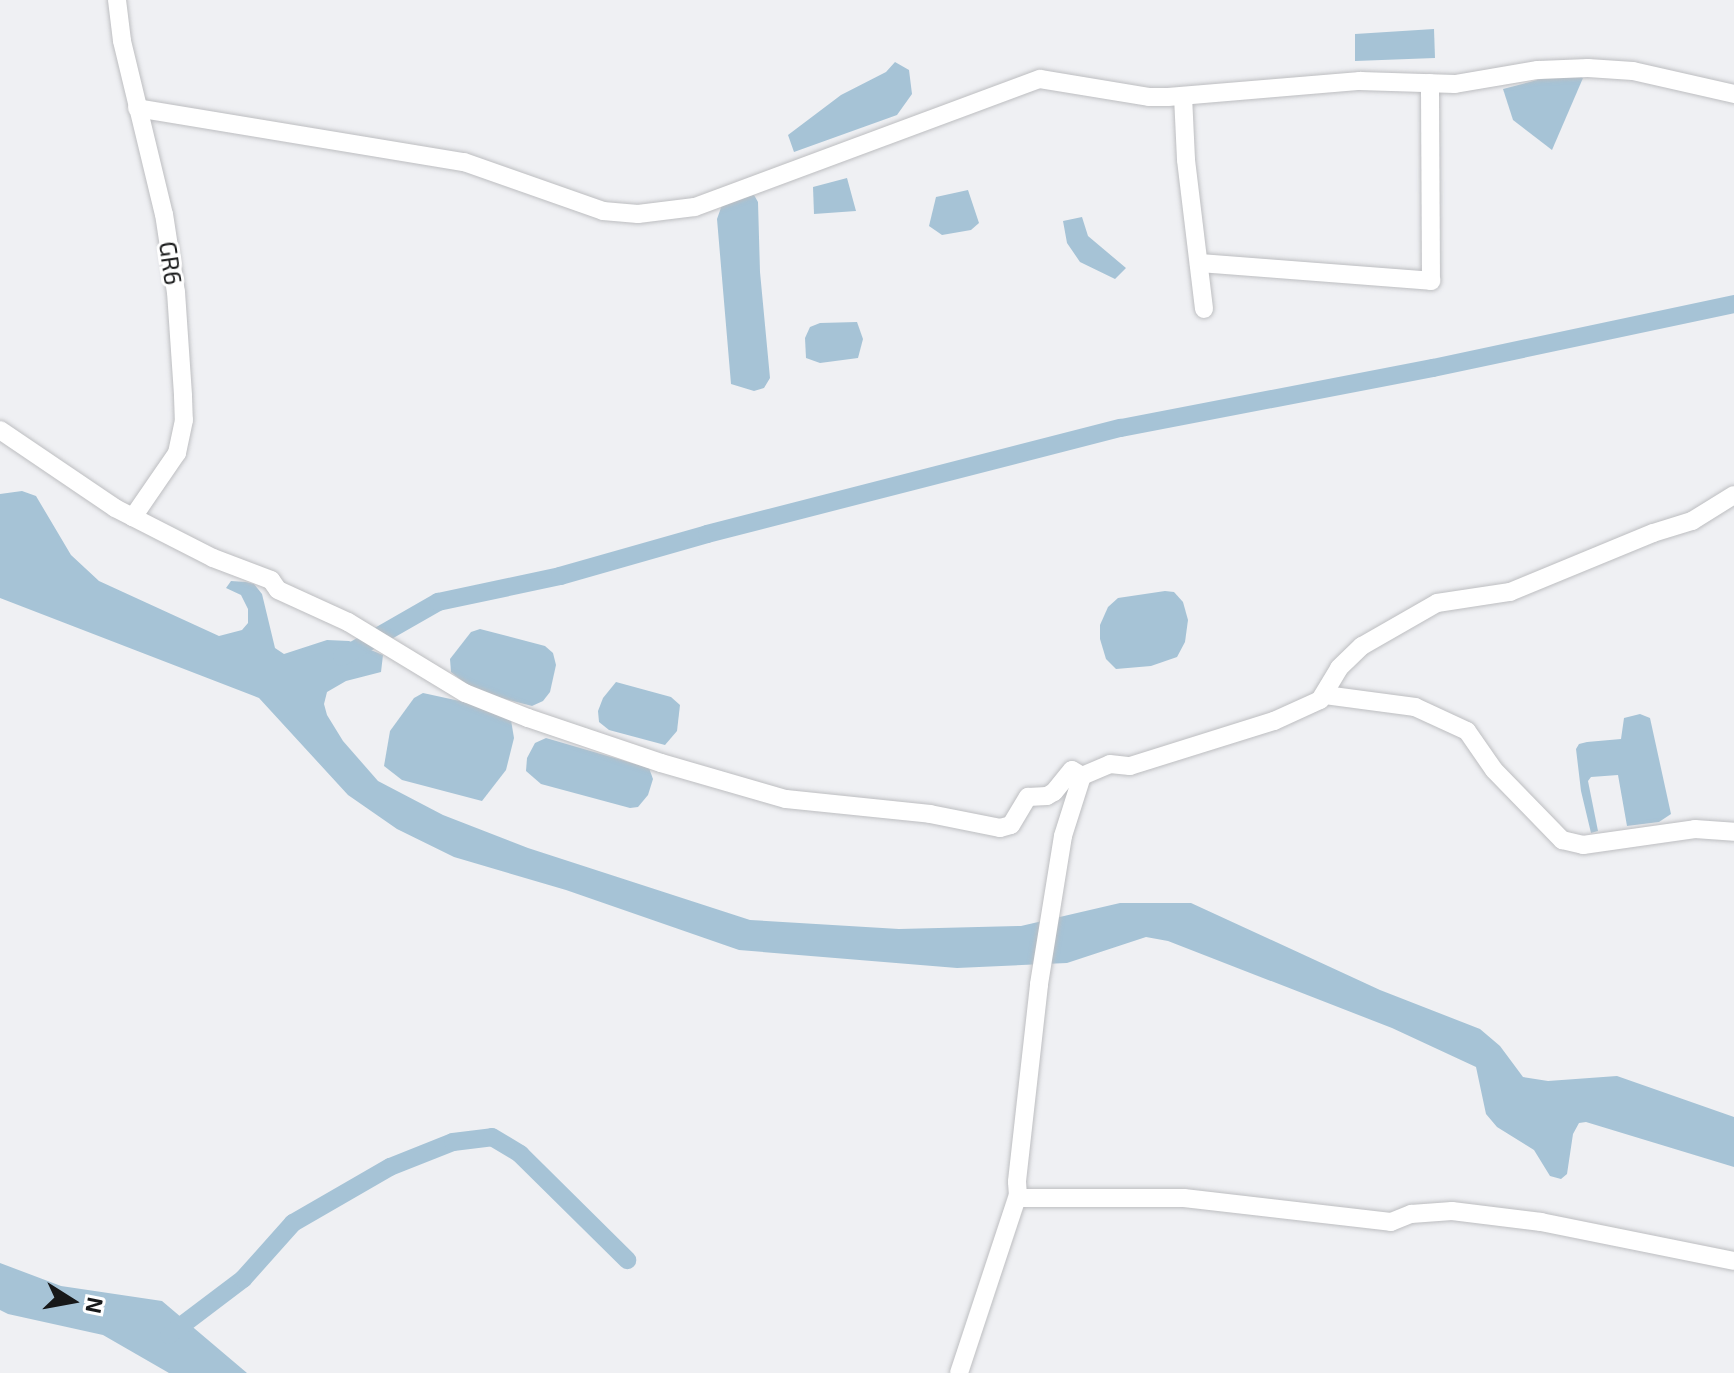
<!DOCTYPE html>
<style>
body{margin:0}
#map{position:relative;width:1734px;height:1373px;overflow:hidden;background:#eff0f3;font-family:"Exo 2",sans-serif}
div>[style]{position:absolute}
.water>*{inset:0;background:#a6c3d6}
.canal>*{height:18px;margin:-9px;padding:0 9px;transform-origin:9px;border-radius:9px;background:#a6c3d6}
.roads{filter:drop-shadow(0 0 2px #bdbec1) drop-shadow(0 0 2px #bdbec1)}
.minor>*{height:18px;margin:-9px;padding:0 9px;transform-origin:9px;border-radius:9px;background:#fff}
span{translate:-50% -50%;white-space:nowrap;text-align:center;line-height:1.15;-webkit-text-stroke:6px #fff;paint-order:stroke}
.street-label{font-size:24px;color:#171819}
.north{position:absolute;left:32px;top:1261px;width:80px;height:80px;-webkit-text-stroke:6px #fff;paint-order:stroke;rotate:101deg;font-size:22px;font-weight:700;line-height:32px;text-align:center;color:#171819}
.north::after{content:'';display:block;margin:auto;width:28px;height:36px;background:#171819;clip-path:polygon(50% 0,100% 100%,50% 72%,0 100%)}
</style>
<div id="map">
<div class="water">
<div style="clip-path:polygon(1434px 29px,1435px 58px,1355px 61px,1355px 34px)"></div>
<div style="clip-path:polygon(895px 62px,909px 70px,912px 94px,897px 115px,794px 152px,788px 135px,841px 95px,886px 72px)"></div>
<div style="clip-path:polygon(1571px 71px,1583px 78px,1552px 150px,1513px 120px,1503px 89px)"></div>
<div style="clip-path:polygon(847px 178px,856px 211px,814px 214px,813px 187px)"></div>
<div style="clip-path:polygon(968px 190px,979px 223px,971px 230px,942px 235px,929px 226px,936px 197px)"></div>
<div style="clip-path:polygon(754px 195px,758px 202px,760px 272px,770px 378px,764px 388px,754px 391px,731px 384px,717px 219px,723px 202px)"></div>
<div style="clip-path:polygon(1082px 217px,1088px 236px,1126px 268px,1115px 279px,1080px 262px,1067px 243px,1063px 221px)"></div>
<div style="clip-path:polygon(857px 322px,863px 339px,858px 358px,820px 363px,806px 358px,805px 338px,810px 327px,820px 323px)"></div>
<div style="clip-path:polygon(22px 491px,36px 496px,71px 555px,99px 581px,219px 636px,242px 630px,248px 623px,248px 609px,241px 595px,226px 588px,231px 581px,246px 582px,254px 584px,262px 594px,275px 648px,284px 654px,327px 640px,349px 641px,383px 655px,381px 672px,346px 681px,327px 692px,324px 704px,327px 715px,343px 741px,378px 781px,443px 815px,528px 848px,750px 920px,899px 929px,1021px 926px,1120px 903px,1191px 903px,1380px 990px,1480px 1029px,1500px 1046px,1523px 1077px,1548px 1081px,1617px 1076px,1734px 1117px,1734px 1167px,1586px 1122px,1579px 1123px,1573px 1134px,1567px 1174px,1561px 1179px,1550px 1176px,1534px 1150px,1497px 1127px,1486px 1114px,1476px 1067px,1392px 1028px,1168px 941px,1146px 937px,1067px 963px,957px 968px,739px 950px,566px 890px,454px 857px,397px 829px,348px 795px,259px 698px,0 598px,0 494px)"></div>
<div style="clip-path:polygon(1165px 591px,1174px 592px,1183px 602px,1188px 620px,1185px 642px,1177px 657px,1151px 666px,1116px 669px,1106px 659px,1100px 639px,1100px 625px,1108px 607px,1118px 598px)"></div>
<div style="clip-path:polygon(480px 629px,545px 646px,553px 653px,556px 665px,550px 692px,543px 701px,532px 706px,475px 691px,451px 672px,450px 659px,471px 632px)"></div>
<div style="clip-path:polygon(616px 682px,671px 697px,680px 705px,677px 731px,665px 745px,609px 730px,599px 722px,598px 711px,603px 698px)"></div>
<div style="clip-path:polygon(423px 693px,469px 703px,511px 720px,514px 738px,506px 770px,482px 801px,402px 780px,384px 766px,390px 731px,414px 698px)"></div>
<div style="clip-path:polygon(1640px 714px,1650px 718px,1671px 814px,1659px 822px,1627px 826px,1618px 775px,1591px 777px,1588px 781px,1598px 831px,1591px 833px,1581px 791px,1576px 749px,1579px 744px,1587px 742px,1621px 739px,1624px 718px)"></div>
<div style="clip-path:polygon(546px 738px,649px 768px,653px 779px,648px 795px,638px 807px,630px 808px,541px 784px,526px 771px,527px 758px,535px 743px)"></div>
<div style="clip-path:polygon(0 1263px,61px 1286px,162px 1301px,247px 1373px,169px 1373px,103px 1335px,8px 1314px,0 1310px)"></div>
</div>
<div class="canal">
<div style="left:342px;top:657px;width:111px;rotate:-29.8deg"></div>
<div style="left:438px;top:602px;width:125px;rotate:-12deg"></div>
<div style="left:560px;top:576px;width:153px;rotate:-15.9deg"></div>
<div style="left:707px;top:534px;width:427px;rotate:-14.4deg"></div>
<div style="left:1121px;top:428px;width:318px;rotate:-10.9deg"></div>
<div style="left:1433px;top:368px;width:308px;rotate:-12deg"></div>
<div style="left:169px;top:1335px;width:93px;rotate:-37.1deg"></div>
<div style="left:243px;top:1279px;width:75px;rotate:-48.2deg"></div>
<div style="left:293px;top:1223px;width:112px;rotate:-30deg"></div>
<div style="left:390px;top:1167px;width:68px;rotate:-21.6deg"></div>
<div style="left:453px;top:1142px;width:39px;rotate:-7deg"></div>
<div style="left:492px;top:1137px;width:33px;rotate:31deg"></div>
<div style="left:520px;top:1154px;width:151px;rotate:44.7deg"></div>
</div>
<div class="roads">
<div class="minor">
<div style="left:117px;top:0;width:41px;rotate:83deg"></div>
<div style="left:122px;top:41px;width:178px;rotate:76.4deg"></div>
<div style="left:164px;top:214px;width:79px;rotate:81.3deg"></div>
<div style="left:176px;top:292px;width:104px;rotate:86.1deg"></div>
<div style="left:183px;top:396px;width:24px;rotate:88deg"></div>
<div style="left:184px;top:420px;width:34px;rotate:102deg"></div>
<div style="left:177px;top:453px;width:78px;rotate:124.5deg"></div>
<div style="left:1183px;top:96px;width:64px;rotate:87.3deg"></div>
<div style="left:1186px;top:160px;width:150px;rotate:83.1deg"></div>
<div style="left:137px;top:108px;width:331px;rotate:9.4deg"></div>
<div style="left:464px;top:162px;width:147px;rotate:19.4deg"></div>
<div style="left:603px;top:211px;width:35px;rotate:5deg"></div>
<div style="left:638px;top:214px;width:57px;rotate:-7deg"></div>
<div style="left:695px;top:207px;width:368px;rotate:-20.4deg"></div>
<div style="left:1040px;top:79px;width:110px;rotate:9.4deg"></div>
<div style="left:1149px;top:97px;width:19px"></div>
<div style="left:1168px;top:97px;width:193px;rotate:-4.8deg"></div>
<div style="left:1360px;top:81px;width:95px;rotate:1.8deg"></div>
<div style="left:1455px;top:84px;width:84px;rotate:-9.6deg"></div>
<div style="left:1538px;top:70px;width:50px;rotate:-2.3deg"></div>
<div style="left:1588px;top:68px;width:45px;rotate:3.8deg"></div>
<div style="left:1633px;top:71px;width:104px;rotate:12.8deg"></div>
<div style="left:1199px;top:263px;width:233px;rotate:4.4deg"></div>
<div style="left:1431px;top:281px;width:198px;rotate:-90.3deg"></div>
<div style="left:0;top:430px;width:139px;rotate:34.1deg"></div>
<div style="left:115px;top:508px;width:110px;rotate:27deg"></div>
<div style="left:213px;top:558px;width:62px;rotate:20.8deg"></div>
<div style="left:271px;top:580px;width:12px;rotate:55deg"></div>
<div style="left:278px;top:590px;width:77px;rotate:24.6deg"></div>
<div style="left:348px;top:622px;width:137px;rotate:31.3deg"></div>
<div style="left:465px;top:693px;width:68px;rotate:21.6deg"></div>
<div style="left:528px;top:718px;width:140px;rotate:18.7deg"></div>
<div style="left:661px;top:763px;width:130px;rotate:16.1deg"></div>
<div style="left:786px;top:799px;width:145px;rotate:5.9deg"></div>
<div style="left:930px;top:814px;width:71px;rotate:11.3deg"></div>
<div style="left:1000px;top:828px;width:11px;rotate:-15deg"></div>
<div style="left:1011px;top:825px;width:33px;rotate:-59deg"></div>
<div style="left:1028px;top:797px;width:19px;rotate:-3deg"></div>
<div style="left:1047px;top:796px;width:8px;rotate:-30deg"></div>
<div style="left:1054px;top:792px;width:28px;rotate:-51deg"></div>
<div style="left:1072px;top:770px;width:12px;rotate:31deg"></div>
<div style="left:1082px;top:776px;width:30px;rotate:-23deg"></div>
<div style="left:1110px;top:764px;width:20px;rotate:6deg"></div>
<div style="left:1130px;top:766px;width:151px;rotate:-17.4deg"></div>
<div style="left:1274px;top:721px;width:51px;rotate:-24.5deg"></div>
<div style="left:1320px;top:700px;width:37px;rotate:-59deg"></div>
<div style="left:1339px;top:668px;width:32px;rotate:-44deg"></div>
<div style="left:1362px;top:646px;width:86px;rotate:-29.8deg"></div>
<div style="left:1437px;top:603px;width:74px;rotate:-8.6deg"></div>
<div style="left:1510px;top:592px;width:155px;rotate:-22.4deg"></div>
<div style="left:1653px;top:533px;width:41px;rotate:-17.1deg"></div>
<div style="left:1692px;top:521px;width:49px;rotate:-31.8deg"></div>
<div style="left:1325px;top:695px;width:91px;rotate:7.6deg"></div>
<div style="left:1415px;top:707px;width:57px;rotate:24.8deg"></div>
<div style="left:1467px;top:731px;width:47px;rotate:55.3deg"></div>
<div style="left:1494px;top:770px;width:98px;rotate:45.8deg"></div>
<div style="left:1562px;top:840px;width:22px;rotate:13deg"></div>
<div style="left:1583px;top:845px;width:113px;rotate:-8.1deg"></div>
<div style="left:1695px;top:829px;width:39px;rotate:4deg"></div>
<div style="left:1082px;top:776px;width:63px;rotate:107.6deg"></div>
<div style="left:1063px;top:836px;width:151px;rotate:99.2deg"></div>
<div style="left:1039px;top:985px;width:198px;rotate:96.4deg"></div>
<div style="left:1017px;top:1182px;width:13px;rotate:86deg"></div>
<div style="left:1018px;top:1195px;width:6px;rotate:31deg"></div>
<div style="left:1023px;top:1198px;width:161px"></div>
<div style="left:1184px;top:1198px;width:208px;rotate:6.6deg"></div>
<div style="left:1391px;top:1222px;width:22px;rotate:-22deg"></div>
<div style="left:1411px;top:1214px;width:41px;rotate:-4.2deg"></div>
<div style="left:1452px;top:1211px;width:90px;rotate:7deg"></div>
<div style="left:1541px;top:1222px;width:197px;rotate:11.4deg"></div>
<div style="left:959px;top:1373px;width:188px;rotate:-71.7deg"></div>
</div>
</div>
<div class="street-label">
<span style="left:171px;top:263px;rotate:82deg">GR6</span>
</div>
<div class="north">N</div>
</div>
